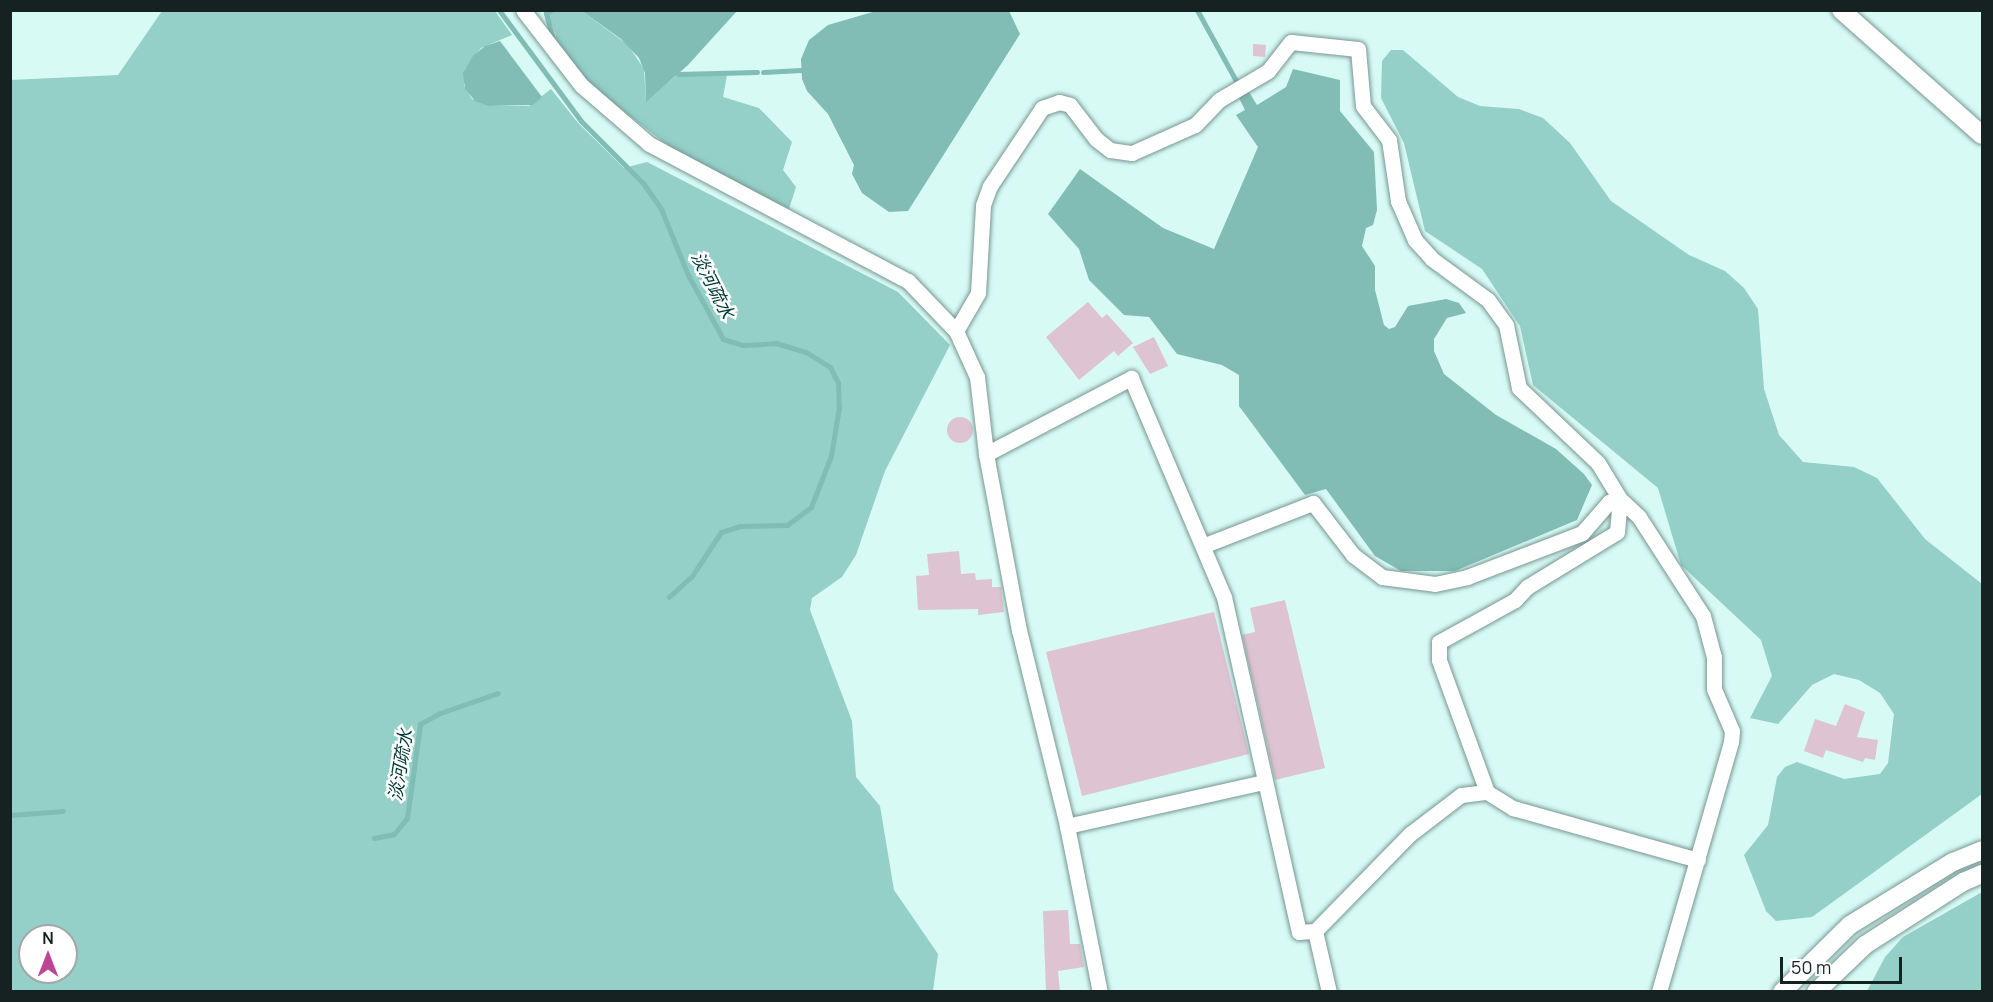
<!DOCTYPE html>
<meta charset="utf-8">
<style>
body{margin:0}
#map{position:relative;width:1993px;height:1002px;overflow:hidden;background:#d7faf5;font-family:Manrope,"Noto Sans JP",sans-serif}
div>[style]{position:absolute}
.forest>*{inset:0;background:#94cfc8}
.water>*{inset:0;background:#81bcb5}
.stream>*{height:5px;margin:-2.5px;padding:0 2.5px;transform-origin:2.5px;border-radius:2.5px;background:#81bcb5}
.building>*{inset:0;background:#dec3d2}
.round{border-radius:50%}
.roads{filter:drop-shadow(0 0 2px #779692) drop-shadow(0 0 2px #779692)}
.minor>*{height:15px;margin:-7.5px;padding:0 7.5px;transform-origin:7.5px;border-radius:7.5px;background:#fff}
.tertiary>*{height:18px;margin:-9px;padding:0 9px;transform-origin:9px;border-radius:9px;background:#fff}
span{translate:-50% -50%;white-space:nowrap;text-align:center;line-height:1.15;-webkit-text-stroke:5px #fff;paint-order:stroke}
.water-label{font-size:18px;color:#003a36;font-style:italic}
.frame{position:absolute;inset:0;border:12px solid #152221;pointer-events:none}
.north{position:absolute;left:18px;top:924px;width:60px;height:60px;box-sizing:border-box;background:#fff;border:2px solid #a1a7a6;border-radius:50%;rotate:0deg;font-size:16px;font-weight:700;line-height:24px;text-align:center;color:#152221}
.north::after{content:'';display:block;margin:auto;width:21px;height:27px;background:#bd4396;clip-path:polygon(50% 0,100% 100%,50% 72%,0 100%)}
.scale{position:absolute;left:1780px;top:957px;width:122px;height:27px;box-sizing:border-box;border:3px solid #152221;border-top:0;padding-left:8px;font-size:18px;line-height:21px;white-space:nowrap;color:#152221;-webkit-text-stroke:4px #fff;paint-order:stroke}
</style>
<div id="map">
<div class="forest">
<div style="clip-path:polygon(evenodd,162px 11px,495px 11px,512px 35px,481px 48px,465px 69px,464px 86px,472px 99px,488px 106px,529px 106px,551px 89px,578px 123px,624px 168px,647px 162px,898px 292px,950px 345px,885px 471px,856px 555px,842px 577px,812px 598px,810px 610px,852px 721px,856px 777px,880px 806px,894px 890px,938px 954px,933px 991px,11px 991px,10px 80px,118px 75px,162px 11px,30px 936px,66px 936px,66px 972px,30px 972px,30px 936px)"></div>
<div style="clip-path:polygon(555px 11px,582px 11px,628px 45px,644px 69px,646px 101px,676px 76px,727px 75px,723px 97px,759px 108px,792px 142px,783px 170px,796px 187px,789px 209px,675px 151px,590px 85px,552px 39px,556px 36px,548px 14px)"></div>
<div style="clip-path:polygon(1391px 50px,1403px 50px,1458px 97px,1480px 106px,1519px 109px,1543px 118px,1570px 143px,1611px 201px,1689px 255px,1725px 271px,1744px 288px,1758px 309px,1764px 389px,1779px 435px,1803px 462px,1854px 467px,1877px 478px,1925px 539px,1982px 584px,1982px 794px,1812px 917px,1776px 921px,1766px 911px,1744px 855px,1768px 825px,1777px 777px,1785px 767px,1797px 762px,1844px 779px,1880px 774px,1888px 763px,1894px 714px,1880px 693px,1859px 680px,1834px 674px,1812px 685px,1778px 724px,1750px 718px,1772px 676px,1761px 640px,1681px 565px,1658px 488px,1533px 385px,1520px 326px,1482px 269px,1425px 231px,1404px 143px,1381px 98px,1382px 61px)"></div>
<div style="clip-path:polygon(1982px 892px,1982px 991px,1867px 991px,1885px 957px,1903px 937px)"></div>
</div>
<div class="water">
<div style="clip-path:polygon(582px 11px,737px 11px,688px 65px,646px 102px,645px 73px,639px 58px,621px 39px)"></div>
<div style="clip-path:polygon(876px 11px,1009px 11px,1020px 34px,908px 211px,889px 212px,862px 193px,852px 174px,854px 165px,828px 114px,807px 91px,802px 79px,801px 59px,809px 40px,828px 25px)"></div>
<div style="clip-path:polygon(500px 41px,542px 97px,533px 105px,488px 106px,475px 101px,465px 89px,463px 73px,473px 56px,485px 46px)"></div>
<div style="clip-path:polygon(1293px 69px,1340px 80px,1340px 111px,1374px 152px,1377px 210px,1373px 225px,1366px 228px,1362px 246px,1375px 266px,1375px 290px,1384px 325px,1389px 329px,1395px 327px,1408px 306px,1446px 299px,1459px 303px,1466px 313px,1447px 318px,1434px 339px,1434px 351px,1444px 374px,1496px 415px,1556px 449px,1584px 474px,1592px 485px,1577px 520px,1455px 571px,1401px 571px,1375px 556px,1326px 489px,1305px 495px,1239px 406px,1239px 375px,1222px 365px,1177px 354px,1149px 317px,1124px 315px,1089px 280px,1079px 249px,1048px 214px,1080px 169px,1163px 228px,1214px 249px,1258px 147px,1236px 115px,1245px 110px,1239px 98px,1249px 92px,1257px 105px,1286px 87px)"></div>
</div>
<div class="stream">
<div style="left:499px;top:10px;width:138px;rotate:53.5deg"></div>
<div style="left:581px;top:121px;width:88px;rotate:45deg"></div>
<div style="left:643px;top:183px;width:32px;rotate:55deg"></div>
<div style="left:661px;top:209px;width:71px;rotate:67.8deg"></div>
<div style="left:688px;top:275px;width:73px;rotate:61.3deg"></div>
<div style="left:723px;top:339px;width:21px;rotate:17deg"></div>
<div style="left:743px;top:345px;width:33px;rotate:-3deg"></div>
<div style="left:776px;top:343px;width:31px;rotate:17deg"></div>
<div style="left:806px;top:352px;width:28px;rotate:32deg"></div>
<div style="left:830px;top:367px;width:18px;rotate:63deg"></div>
<div style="left:838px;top:383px;width:24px;rotate:88deg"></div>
<div style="left:839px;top:407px;width:50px;rotate:99.3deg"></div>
<div style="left:831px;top:456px;width:55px;rotate:111.4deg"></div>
<div style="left:811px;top:507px;width:30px;rotate:143deg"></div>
<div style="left:787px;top:525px;width:47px;rotate:178.8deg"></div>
<div style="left:740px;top:526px;width:20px;rotate:162deg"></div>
<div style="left:721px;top:532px;width:53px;rotate:123.4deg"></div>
<div style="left:692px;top:576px;width:31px;rotate:138deg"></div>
<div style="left:551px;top:10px;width:6px;rotate:149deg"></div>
<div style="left:546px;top:13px;width:24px;rotate:75deg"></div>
<div style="left:1197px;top:10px;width:97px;rotate:61.1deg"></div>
<div style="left:763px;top:72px;width:38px;rotate:-3deg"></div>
<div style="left:678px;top:74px;width:79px;rotate:-1.5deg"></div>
<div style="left:10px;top:815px;width:53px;rotate:-4.3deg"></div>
<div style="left:374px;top:838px;width:20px;rotate:-11deg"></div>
<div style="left:394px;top:834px;width:21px;rotate:-51deg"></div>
<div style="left:407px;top:818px;width:95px;rotate:-82.1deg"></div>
<div style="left:420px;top:724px;width:23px;rotate:-29deg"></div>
<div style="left:440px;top:713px;width:61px;rotate:-19deg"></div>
</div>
<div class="building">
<div style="clip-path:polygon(1253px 44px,1266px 45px,1265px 57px,1253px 56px)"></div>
<div style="clip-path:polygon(1088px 302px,1102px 318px,1107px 314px,1133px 343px,1118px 356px,1114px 351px,1079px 380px,1046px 337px)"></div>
<div style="clip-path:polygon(1154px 337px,1168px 366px,1150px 374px,1133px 347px)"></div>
<div class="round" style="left:947px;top:417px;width:26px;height:26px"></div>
<div style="clip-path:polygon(959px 551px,961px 574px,975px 573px,976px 580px,992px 579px,992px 587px,1001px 587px,1004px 612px,978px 615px,978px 609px,918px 610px,916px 576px,929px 575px,927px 554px)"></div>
<div style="clip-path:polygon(1285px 600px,1325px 768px,1275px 780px,1242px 635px,1255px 632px,1250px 608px)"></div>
<div style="clip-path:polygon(1214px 612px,1249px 754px,1082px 796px,1046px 652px)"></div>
<div style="clip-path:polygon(1845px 704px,1865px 712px,1857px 737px,1878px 740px,1875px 760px,1865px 758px,1863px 762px,1826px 750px,1823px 758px,1804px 751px,1815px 719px,1836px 726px)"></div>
<div style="clip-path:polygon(1068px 910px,1070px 944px,1080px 944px,1084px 967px,1058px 971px,1060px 992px,1046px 992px,1043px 911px)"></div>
</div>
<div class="roads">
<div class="minor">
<div style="left:523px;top:10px;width:95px;rotate:52.3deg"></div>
<div style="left:581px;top:85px;width:90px;rotate:40.9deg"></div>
<div style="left:649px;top:144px;width:293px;rotate:27.9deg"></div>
<div style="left:908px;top:281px;width:69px;rotate:46.2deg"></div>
<div style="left:956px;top:331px;width:51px;rotate:65.5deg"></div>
<div style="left:977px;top:377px;width:78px;rotate:83.3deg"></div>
<div style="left:986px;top:454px;width:179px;rotate:79.4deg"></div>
<div style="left:1019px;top:630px;width:202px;rotate:76.2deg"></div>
<div style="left:1067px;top:826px;width:169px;rotate:78.8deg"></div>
<div style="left:956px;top:331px;width:44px;rotate:-59.9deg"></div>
<div style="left:978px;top:293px;width:88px;rotate:-86.7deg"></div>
<div style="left:983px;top:205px;width:20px;rotate:-70deg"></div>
<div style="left:990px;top:186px;width:94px;rotate:-56.3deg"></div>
<div style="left:1042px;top:108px;width:18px;rotate:-19deg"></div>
<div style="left:1059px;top:102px;width:11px;rotate:15deg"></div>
<div style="left:1070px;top:105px;width:43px;rotate:52.6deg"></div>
<div style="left:1096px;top:139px;width:18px;rotate:38deg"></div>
<div style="left:1110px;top:150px;width:22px;rotate:8deg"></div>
<div style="left:1132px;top:153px;width:69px;rotate:-24deg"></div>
<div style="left:1195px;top:125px;width:35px;rotate:-46deg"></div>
<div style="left:1219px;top:100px;width:57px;rotate:-30.6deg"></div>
<div style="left:1268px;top:71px;width:37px;rotate:-52deg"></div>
<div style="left:1291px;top:42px;width:67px;rotate:6deg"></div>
<div style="left:1358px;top:49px;width:57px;rotate:85deg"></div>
<div style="left:1363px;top:106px;width:43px;rotate:52.6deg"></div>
<div style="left:1389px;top:140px;width:62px;rotate:81.6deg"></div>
<div style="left:1398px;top:201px;width:43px;rotate:66.4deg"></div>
<div style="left:1415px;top:240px;width:25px;rotate:48deg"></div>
<div style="left:1432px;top:259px;width:69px;rotate:36.2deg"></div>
<div style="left:1488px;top:300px;width:31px;rotate:54deg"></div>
<div style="left:1506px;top:325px;width:64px;rotate:78.3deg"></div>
<div style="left:1519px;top:388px;width:109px;rotate:43.5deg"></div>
<div style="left:1598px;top:463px;width:42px;rotate:58.6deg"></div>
<div style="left:1620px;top:499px;width:26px;rotate:43deg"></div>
<div style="left:1639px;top:517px;width:118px;rotate:57.1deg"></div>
<div style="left:1703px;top:616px;width:42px;rotate:75deg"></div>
<div style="left:1714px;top:657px;width:32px;rotate:90deg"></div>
<div style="left:1714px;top:689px;width:46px;rotate:66.8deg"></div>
<div style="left:1732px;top:731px;width:11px;rotate:95deg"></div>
<div style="left:1731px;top:742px;width:260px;rotate:106.1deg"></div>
<div style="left:986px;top:454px;width:164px;rotate:-27.7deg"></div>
<div style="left:1131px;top:378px;width:238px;rotate:67deg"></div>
<div style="left:1224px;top:597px;width:343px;rotate:77.4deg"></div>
<div style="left:1299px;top:932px;width:16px;rotate:-4deg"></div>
<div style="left:1315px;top:931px;width:136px;rotate:-45.6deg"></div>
<div style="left:1410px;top:834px;width:64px;rotate:-37.4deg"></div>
<div style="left:1461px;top:795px;width:26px;rotate:-7deg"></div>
<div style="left:1487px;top:792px;width:31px;rotate:32deg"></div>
<div style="left:1513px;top:808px;width:192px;rotate:15.7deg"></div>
<div style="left:1205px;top:545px;width:116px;rotate:-21.3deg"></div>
<div style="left:1313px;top:503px;width:66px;rotate:52.4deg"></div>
<div style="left:1353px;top:555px;width:36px;rotate:37deg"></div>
<div style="left:1382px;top:577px;width:53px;rotate:7.5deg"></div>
<div style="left:1435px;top:584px;width:33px;rotate:-12deg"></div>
<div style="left:1467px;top:577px;width:123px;rotate:-20.9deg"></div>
<div style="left:1582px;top:533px;width:41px;rotate:-48.9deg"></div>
<div style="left:1609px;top:502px;width:11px;rotate:-15deg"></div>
<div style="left:1487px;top:792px;width:140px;rotate:-110deg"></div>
<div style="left:1439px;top:660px;width:18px;rotate:-90deg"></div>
<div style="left:1439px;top:642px;width:87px;rotate:-28.9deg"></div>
<div style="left:1515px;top:600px;width:18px;rotate:-47deg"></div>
<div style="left:1527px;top:587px;width:105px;rotate:-31.4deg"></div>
<div style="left:1617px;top:532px;width:33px;rotate:-85deg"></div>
<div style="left:1067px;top:826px;width:202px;rotate:-12.6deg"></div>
<div style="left:1315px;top:931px;width:63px;rotate:77.1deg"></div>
</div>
<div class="tertiary">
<div style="left:1841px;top:10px;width:188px;rotate:41.6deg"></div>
<div style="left:1782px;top:992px;width:95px;rotate:-44.6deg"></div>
<div style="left:1850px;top:925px;width:121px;rotate:-31.5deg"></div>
<div style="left:1953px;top:862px;width:31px;rotate:-22deg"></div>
<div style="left:1816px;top:992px;width:68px;rotate:-43.8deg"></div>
<div style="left:1865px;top:945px;width:117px;rotate:-32.7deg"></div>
<div style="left:1963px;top:882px;width:21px;rotate:-23deg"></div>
</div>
</div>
<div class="water-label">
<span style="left:713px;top:285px;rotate:63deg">淡河疏水</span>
<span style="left:400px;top:765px;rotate:-81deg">淡河疏水</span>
</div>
<div class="frame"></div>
<div class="north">N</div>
<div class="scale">50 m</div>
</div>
